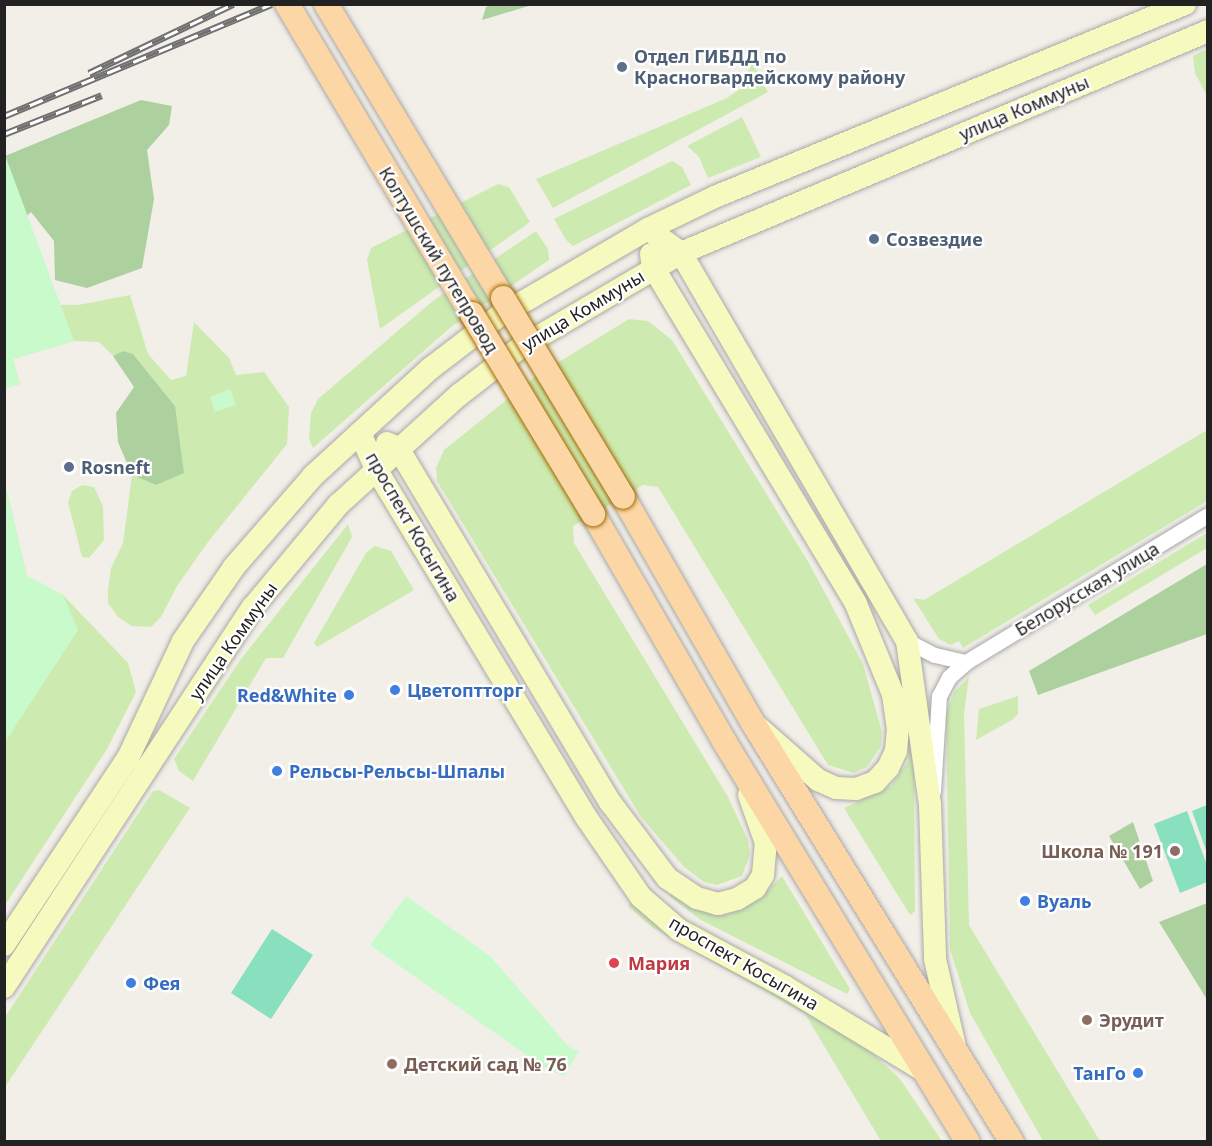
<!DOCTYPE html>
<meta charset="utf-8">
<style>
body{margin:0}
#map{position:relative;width:1212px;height:1146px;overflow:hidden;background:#f2efe9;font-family:"Noto Sans",sans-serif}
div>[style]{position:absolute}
.grass>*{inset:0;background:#cdebb0}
.forest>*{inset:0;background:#add19e}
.park>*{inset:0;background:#c8facc}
.pitch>*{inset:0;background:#88e0be}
.roads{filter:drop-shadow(0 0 2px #a9a9a9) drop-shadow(0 0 2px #a9a9a9)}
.street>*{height:15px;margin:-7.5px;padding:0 7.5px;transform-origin:7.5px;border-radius:7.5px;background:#fff}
.secondary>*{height:22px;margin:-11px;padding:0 11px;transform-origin:11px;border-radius:11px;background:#f7fabf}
.primary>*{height:24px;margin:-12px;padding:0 12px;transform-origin:12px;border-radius:12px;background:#fcd6a4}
.rail>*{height:7px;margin-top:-3.5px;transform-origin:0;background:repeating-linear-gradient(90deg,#fff 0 14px,#707070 0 28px);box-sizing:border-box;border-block:2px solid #707070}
.bridges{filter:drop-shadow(0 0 2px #a06b00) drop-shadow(0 0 2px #a06b00)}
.primary-bridge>*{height:24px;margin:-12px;padding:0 12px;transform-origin:12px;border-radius:12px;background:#fcd6a4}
.dots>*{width:16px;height:16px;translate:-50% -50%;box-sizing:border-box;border:3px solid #fff;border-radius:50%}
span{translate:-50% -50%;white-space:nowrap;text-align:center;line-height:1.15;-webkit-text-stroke:4.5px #fff;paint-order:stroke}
.service-label{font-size:18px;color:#4e5e75;font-weight:700}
.left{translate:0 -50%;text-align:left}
.street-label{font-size:18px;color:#222}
.shop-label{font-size:18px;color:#366cbe;font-weight:700}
.right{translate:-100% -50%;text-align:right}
.education-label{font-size:18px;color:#785e54;font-weight:700}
.health-label{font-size:18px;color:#be3a42;font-weight:700}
.frame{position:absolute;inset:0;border:6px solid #222;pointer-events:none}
</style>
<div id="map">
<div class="grass">
<div style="clip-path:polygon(1207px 49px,1207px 96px,1195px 73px,1193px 56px)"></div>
<div style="clip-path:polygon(752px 62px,768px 92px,553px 208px,536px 179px,727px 98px,741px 88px)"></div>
<div style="clip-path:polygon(742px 117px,761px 157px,708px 178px,699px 157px,687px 146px)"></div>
<div style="clip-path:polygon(672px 161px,682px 167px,691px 185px,573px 246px,566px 240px,554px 219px)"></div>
<div style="clip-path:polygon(498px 184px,509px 187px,530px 222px,380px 329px,367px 260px,371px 248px)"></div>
<div style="clip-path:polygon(536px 231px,548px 249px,549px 260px,451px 327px,313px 448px,309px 439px,311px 413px,318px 399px,434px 300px)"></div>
<div style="clip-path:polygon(130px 295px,148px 354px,171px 380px,186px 376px,194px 322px,229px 358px,236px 375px,264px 372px,289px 407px,287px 444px,208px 542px,177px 586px,161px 617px,151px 627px,132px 626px,118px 617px,108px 603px,108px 590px,111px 568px,123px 543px,132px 475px,156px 485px,175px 406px,133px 354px,123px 351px,113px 356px,99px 342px,74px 341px,13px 359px,20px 384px,5px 388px,5px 304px,78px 305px)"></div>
<div style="clip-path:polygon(629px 319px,648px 321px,672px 340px,809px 563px,863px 664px,882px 732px,881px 746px,867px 767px,854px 773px,828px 765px,658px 487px,643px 485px,573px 526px,574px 543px,728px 797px,748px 840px,750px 855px,742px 876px,717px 885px,704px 882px,684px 867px,641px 817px,437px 481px,436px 468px,444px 450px,536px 376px)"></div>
<div style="clip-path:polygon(1207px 430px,1207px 501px,963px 648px,959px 641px,950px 645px,939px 639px,913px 598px,924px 600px)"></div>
<div style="clip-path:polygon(4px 479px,27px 576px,63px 595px,128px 663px,136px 692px,107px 749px,5px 905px,5px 731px,26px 597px)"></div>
<div style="clip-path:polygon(82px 485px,94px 487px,103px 506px,104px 540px,89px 558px,82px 557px,68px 502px,72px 491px)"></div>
<div style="clip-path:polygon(348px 524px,352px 537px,283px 658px,266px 658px,193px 781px,179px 771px,174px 759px,241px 659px)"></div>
<div style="clip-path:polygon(1207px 533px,1207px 548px,1095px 615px,1088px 605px)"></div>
<div style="clip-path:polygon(375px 546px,391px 551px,414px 590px,317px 647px,314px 643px,366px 553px)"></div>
<div style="clip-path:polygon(969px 677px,964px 713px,969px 925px,1100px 1141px,1043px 1141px,970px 1013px,950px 949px,946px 715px,954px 692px)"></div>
<div style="clip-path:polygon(1018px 696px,1018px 714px,1012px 720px,976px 740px,979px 709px)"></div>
<div style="clip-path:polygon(910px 737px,914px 764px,915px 911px,910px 915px,844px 808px,891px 786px,908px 761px)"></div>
<div style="clip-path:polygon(159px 790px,190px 808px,5px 1087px,5px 1017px,153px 791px)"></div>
<div style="clip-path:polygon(782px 876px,850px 989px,847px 994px,701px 920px,669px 896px,671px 893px,708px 913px,726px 914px,743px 909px,760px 898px)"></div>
<div style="clip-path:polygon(632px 902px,858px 1040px,900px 1079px,942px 1141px,881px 1141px,805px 1014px,653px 928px,628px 906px)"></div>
</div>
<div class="forest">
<div style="clip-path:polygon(491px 5px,491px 4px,532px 5px,482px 20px,486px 7px)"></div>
<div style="clip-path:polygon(141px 100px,172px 106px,169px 125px,147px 150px,154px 199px,142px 268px,87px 288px,55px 280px,54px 241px,31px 212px,5px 237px,5px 156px)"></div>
<div style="clip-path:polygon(123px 351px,133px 354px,175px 406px,184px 473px,156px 485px,132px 475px,118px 442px,116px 413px,134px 387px,113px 356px)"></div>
<div style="clip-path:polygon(1207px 564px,1207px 634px,1038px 695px,1029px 671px)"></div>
<div style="clip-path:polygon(1133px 822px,1153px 881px,1140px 889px,1109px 836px)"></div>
<div style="clip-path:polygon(1207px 903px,1208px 998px,1206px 998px,1159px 922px)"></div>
</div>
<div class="park">
<div style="clip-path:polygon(5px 155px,74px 341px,13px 359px,20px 384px,5px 388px)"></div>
<div style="clip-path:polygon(230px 389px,236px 405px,215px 412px,210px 397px)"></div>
<div style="clip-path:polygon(4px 479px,27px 576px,63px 595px,78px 630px,5px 742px)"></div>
<div style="clip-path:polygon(406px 896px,490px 956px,569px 1047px,579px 1051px,564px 1076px,542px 1066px,370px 945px)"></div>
</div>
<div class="pitch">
<div style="clip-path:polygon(1207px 805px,1208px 805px,1207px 853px,1192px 811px)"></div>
<div style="clip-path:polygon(1187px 811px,1207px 865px,1207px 882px,1180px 893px,1154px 824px)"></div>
<div style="clip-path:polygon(272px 929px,313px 955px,271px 1019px,231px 993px)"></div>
</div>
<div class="roads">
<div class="street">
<div style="left:907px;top:641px;width:31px;rotate:27deg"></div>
<div style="left:935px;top:655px;width:32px;rotate:13deg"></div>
<div style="left:933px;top:791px;width:95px;rotate:-86.4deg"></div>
<div style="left:939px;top:696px;width:21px;rotate:-62deg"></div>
<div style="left:949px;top:677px;width:23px;rotate:-41deg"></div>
<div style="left:966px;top:662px;width:283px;rotate:-31.3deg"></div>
</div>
<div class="secondary">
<div style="left:648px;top:229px;width:41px;rotate:36deg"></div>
<div style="left:681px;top:253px;width:449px;rotate:59.8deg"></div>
<div style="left:907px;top:641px;width:166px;rotate:82deg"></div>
<div style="left:930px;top:805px;width:154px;rotate:88.1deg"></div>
<div style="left:935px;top:959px;width:90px;rotate:77.2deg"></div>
<div style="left:651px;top:254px;width:13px;rotate:81deg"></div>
<div style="left:653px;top:267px;width:393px;rotate:58.9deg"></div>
<div style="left:856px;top:604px;width:97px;rotate:67.7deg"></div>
<div style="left:893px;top:694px;width:34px;rotate:82deg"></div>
<div style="left:898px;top:728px;width:23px;rotate:95deg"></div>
<div style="left:896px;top:751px;width:19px;rotate:115deg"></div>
<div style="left:888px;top:768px;width:19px;rotate:133deg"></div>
<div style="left:875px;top:782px;width:20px;rotate:160deg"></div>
<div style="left:856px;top:789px;width:20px;rotate:-177deg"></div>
<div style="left:836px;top:788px;width:20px;rotate:-156deg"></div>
<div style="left:818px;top:780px;width:79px;rotate:-138.6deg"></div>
<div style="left:360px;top:433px;width:39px;rotate:66deg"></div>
<div style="left:376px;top:469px;width:406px;rotate:58.9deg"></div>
<div style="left:586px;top:817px;width:97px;rotate:55.5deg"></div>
<div style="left:641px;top:897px;width:50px;rotate:41deg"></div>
<div style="left:679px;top:930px;width:119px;rotate:28.1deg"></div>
<div style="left:784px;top:986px;width:166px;rotate:31.2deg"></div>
<div style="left:387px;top:443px;width:12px;rotate:24deg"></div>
<div style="left:398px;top:448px;width:413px;rotate:59.1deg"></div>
<div style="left:610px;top:802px;width:95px;rotate:53.1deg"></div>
<div style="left:667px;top:878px;width:36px;rotate:34deg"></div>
<div style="left:697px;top:898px;width:22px;rotate:16deg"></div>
<div style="left:718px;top:904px;width:20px;rotate:-15deg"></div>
<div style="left:737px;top:899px;width:21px;rotate:-31deg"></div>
<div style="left:755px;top:888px;width:15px;rotate:-58deg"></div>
<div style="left:763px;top:875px;width:32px;rotate:-85deg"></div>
<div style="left:766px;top:843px;width:51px;rotate:-109.5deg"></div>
<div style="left:4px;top:945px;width:224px;rotate:-56.5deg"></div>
<div style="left:128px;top:758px;width:129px;rotate:-64.8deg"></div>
<div style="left:183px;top:641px;width:90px;rotate:-55.4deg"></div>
<div style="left:234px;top:567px;width:121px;rotate:-49deg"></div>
<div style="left:313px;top:476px;width:160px;rotate:-42.5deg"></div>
<div style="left:431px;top:368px;width:86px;rotate:-37.4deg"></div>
<div style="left:499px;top:316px;width:173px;rotate:-30.3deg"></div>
<div style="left:648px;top:229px;width:76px;rotate:-25.6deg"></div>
<div style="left:717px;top:196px;width:506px;rotate:-22.31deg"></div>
<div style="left:4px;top:987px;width:454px;rotate:-56.8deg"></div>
<div style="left:253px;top:607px;width:133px;rotate:-50.2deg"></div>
<div style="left:338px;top:505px;width:164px;rotate:-42.3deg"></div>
<div style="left:459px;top:395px;width:78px;rotate:-37.7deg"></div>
<div style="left:521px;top:347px;width:186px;rotate:-30.4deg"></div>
<div style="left:681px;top:253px;width:572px;rotate:-22.84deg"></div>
</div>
<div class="primary">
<div style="left:287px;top:4px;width:361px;rotate:59.2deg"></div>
<div style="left:326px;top:4px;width:343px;rotate:59deg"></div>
<div style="left:623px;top:497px;width:261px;rotate:60.1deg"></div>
<div style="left:753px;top:723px;width:493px;rotate:58.3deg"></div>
<div style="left:593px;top:514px;width:262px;rotate:60deg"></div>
<div style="left:724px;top:741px;width:469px;rotate:58.7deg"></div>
</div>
</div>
<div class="rail">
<div style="left:89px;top:73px;width:160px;rotate:-25.6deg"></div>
<div style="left:4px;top:116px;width:290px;rotate:-22.7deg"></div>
<div style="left:4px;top:134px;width:105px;rotate:-21.7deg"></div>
</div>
<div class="bridges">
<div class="primary-bridge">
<div style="left:503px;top:298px;width:232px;rotate:58.9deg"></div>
<div style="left:472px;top:314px;width:234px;rotate:58.8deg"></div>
</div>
</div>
<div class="dots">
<div style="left:622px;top:67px;background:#5c6f8a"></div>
<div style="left:874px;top:239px;background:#5c6f8a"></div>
<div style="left:69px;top:467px;background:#5c6f8a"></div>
<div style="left:395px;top:690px;background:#3f7fe0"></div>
<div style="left:349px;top:695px;background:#3f7fe0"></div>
<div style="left:277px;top:771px;background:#3f7fe0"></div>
<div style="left:1175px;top:851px;background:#8d6e63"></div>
<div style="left:1025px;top:901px;background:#3f7fe0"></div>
<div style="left:614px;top:963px;background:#e0444e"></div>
<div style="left:131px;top:983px;background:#3f7fe0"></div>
<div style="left:1087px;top:1020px;background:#8d6e63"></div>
<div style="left:392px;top:1064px;background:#8d6e63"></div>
<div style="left:1138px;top:1073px;background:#3f7fe0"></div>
</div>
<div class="service-label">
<span class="left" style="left:634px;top:67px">Отдел ГИБДД по<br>Красногвардейскому району</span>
<span class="left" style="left:886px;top:239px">Созвездие</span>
<span class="left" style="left:81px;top:467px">Rosneft</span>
</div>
<div class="street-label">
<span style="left:1024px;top:108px;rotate:-23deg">улица Коммуны</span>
<span style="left:439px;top:260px;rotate:59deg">Колтушский путепровод</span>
<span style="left:583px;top:310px;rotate:-31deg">улица Коммуны</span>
<span style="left:413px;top:527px;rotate:60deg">проспект Косыгина</span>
<span style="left:1087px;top:589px;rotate:-31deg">Белорусская улица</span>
<span style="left:233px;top:641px;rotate:-55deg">улица Коммуны</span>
<span style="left:744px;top:963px;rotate:30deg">проспект Косыгина</span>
</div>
<div class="shop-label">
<span class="left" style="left:407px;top:690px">Цветоптторг</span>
<span class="right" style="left:337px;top:695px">Red&amp;White</span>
<span class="left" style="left:289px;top:771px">Рельсы-Рельсы-Шпалы</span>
<span class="left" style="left:1037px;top:901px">Вуаль</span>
<span class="left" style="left:143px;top:983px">Фея</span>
<span class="right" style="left:1126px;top:1073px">ТанГо</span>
</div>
<div class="education-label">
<span class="right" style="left:1163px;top:851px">Школа № 191</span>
<span class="left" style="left:1099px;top:1020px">Эрудит</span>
<span class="left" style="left:404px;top:1064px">Детский сад № 76</span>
</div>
<div class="health-label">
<span class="left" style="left:628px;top:963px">Мария</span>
</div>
<div class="frame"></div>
</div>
